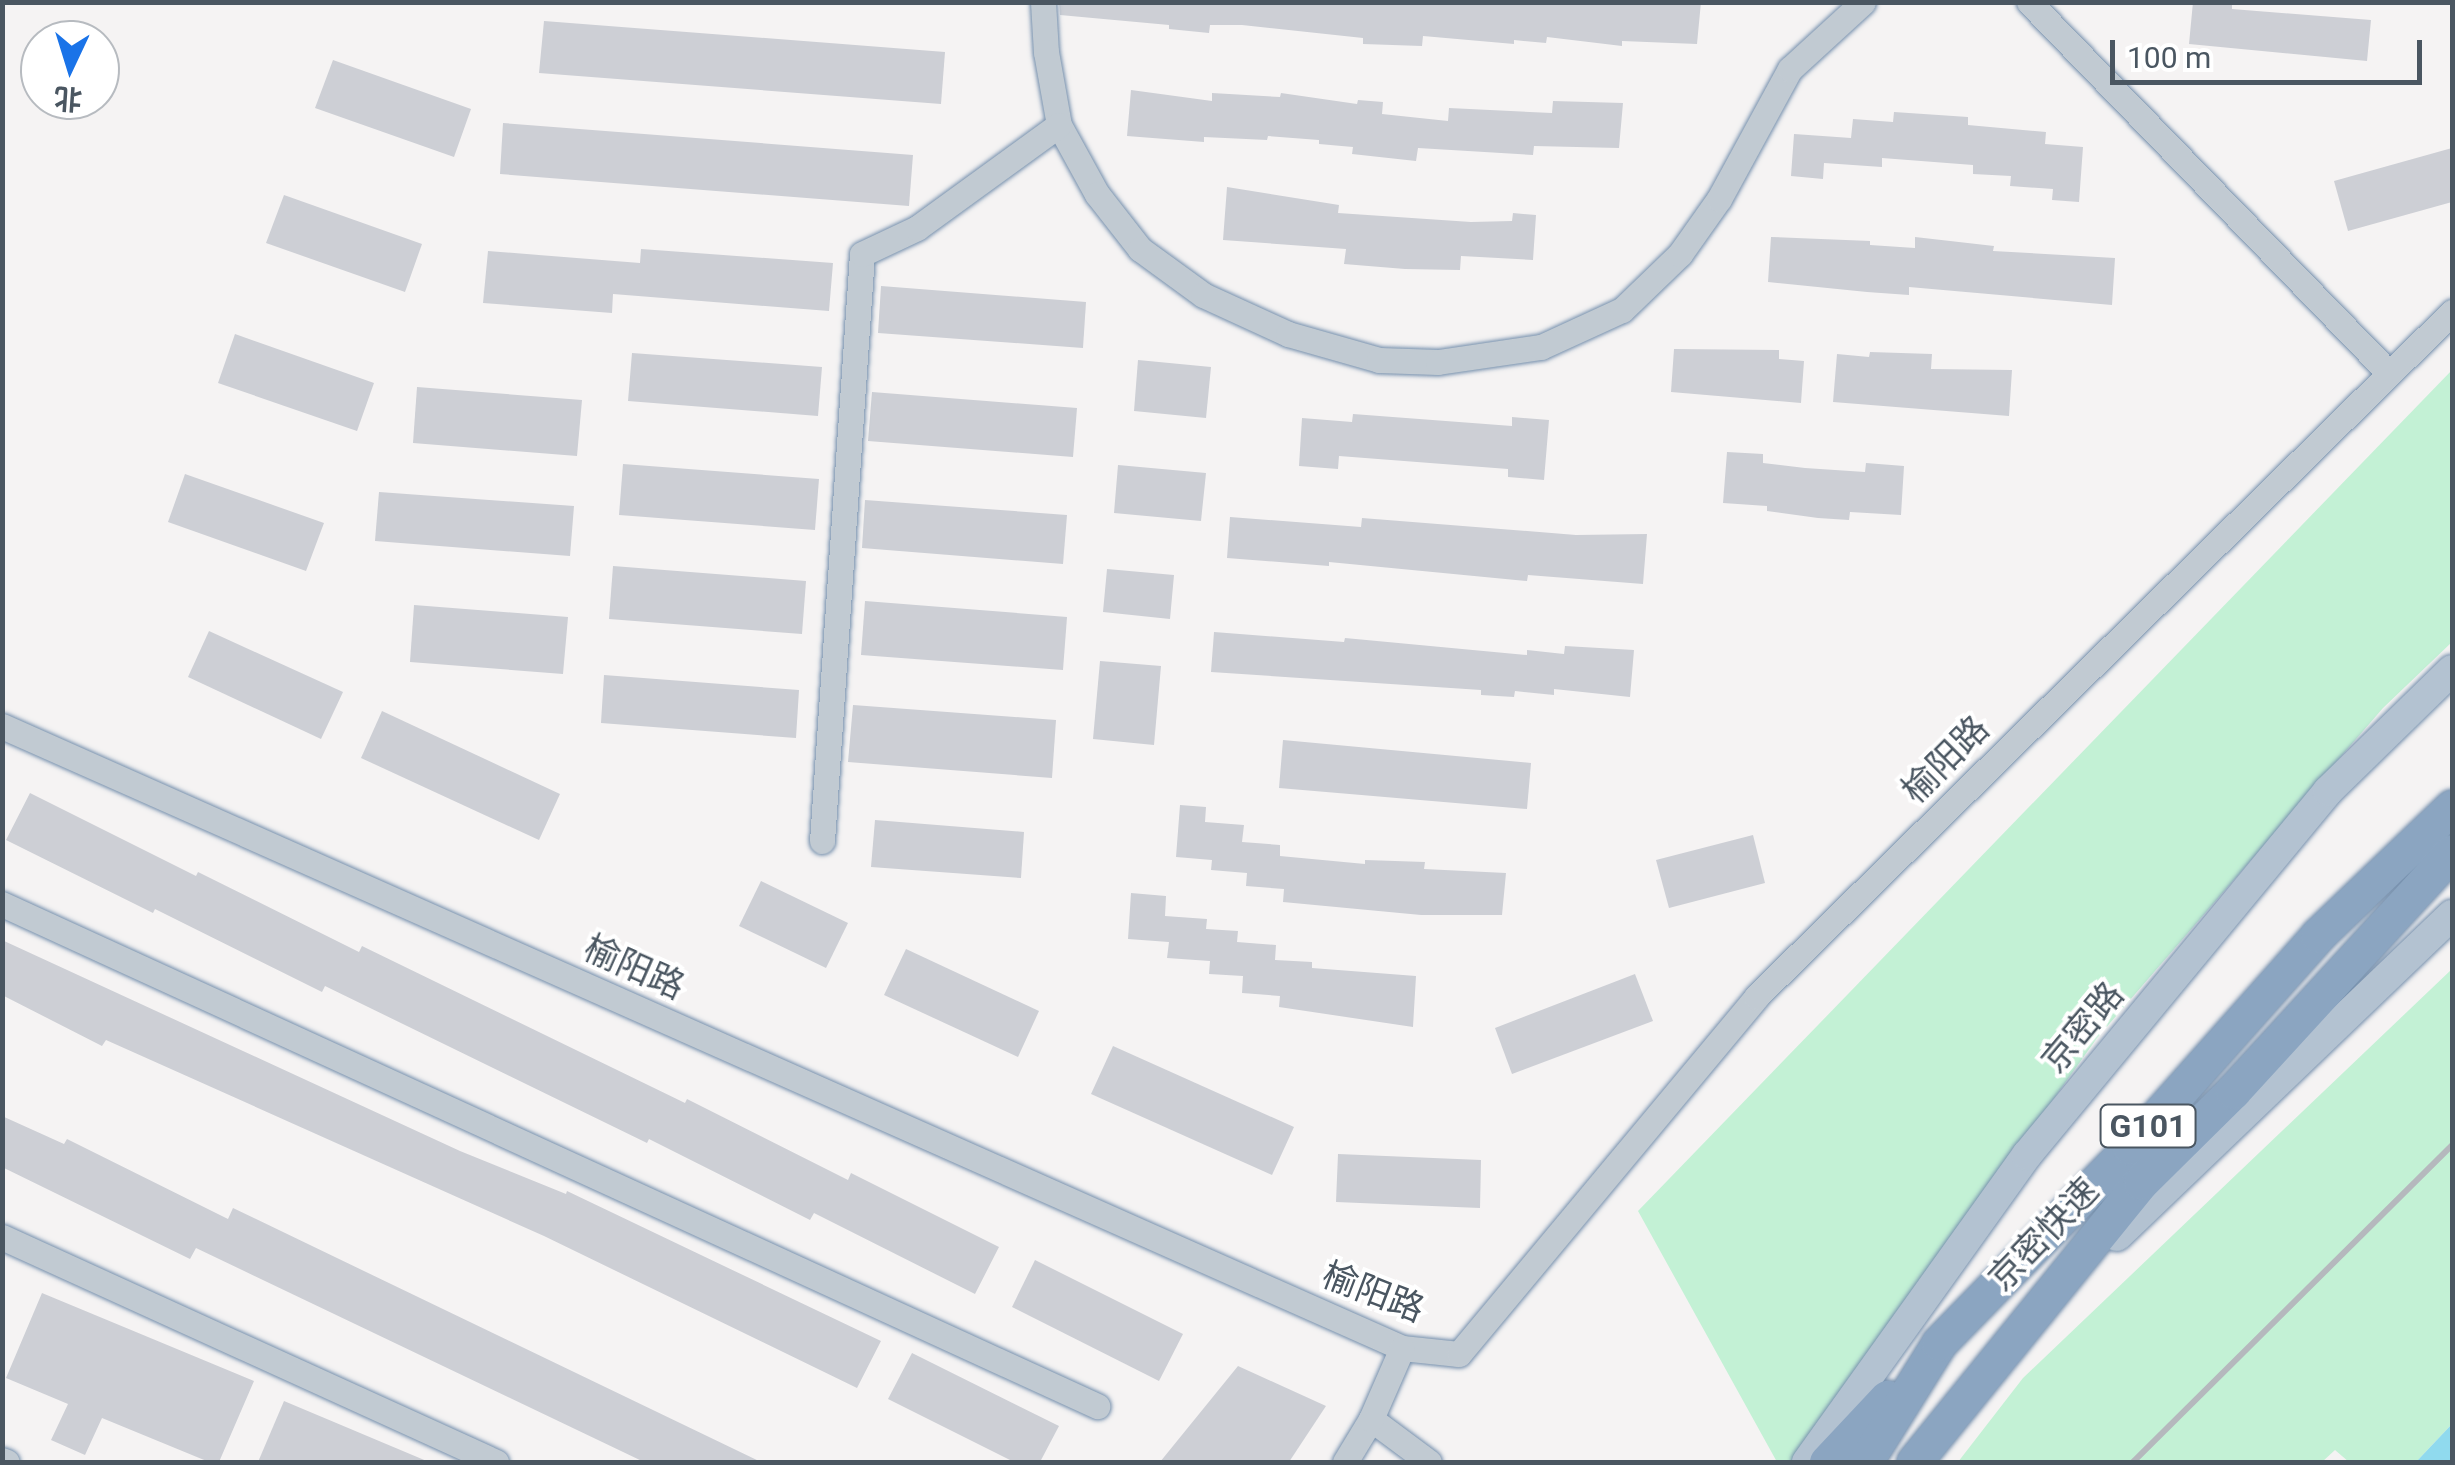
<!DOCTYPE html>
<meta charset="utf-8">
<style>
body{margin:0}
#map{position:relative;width:2455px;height:1465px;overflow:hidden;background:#f5f3f3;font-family:Roboto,"Noto Sans SC",sans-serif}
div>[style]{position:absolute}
.green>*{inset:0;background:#c3f1d5}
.water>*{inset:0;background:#90daee}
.building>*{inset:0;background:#cdcfd5}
.roads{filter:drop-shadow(0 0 2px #7690ad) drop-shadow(0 0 2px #7690ad)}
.minor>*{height:25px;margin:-12.5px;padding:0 12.5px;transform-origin:12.5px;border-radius:12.5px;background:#c1cad2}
.major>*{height:30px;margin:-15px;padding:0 15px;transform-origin:15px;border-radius:15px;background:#b3c2d1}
.highway>*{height:35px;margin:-17.5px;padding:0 17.5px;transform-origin:17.5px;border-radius:17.5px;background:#8ba5c1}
.rail>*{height:6px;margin:-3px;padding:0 3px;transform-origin:3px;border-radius:3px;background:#b5b8bd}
span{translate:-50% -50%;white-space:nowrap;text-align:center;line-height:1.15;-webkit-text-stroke:8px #fff;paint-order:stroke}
.shield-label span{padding:2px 8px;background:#fff;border:2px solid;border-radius:8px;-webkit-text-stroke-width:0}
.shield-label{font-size:32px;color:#4a5661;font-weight:700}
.street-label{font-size:35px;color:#4a5661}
.frame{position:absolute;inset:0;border:5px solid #4a5661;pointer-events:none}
.north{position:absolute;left:20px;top:20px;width:100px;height:100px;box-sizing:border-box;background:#fff;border:2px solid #b7bbc0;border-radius:50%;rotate:184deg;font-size:28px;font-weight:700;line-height:40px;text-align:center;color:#4a5661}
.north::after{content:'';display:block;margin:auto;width:35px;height:45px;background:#1a73e8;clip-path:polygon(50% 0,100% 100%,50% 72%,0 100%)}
.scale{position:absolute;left:2110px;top:40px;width:312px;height:45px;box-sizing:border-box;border:5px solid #4a5661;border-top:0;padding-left:12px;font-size:30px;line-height:35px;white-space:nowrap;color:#4a5661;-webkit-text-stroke:8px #fff;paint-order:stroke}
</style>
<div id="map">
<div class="green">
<div style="clip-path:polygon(2452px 370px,2452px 642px,2383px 708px,2097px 1038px,1796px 1462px,1777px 1462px,1638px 1211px)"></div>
<div style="clip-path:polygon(2452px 969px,2452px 1424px,2416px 1462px,2349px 1462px,2335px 1450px,2322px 1462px,1958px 1462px,2023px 1378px)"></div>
</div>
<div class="water">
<div style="clip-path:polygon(2452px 1424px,2452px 1462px,2416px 1462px)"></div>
</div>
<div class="building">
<div style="clip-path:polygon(1059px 2px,1701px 2px,1697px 44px,1622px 41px,1622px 46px,1547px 37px,1546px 43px,1514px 40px,1514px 44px,1423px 36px,1422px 46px,1363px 44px,1363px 38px,1242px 25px,1210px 25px,1209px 33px,1169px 29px,1169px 25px,1060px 15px)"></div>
<div style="clip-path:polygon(2193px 2px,2232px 2px,2232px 9px,2371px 20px,2367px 61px,2189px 44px)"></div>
<div style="clip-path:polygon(544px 21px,945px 52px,941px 104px,539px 73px)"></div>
<div style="clip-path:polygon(333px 60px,471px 109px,454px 157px,315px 108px)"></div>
<div style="clip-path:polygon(1131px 90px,1212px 101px,1212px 93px,1280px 97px,1281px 93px,1357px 104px,1358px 100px,1383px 102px,1382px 114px,1448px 121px,1449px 108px,1552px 113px,1553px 101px,1623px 103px,1619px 148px,1534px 146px,1533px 155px,1418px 148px,1416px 161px,1352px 154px,1353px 147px,1319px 144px,1319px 140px,1268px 136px,1267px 140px,1204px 137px,1204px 142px,1127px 136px)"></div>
<div style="clip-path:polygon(1894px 112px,1968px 117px,1968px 125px,2046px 132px,2045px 144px,2083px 147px,2079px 202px,2052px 200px,2053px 189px,2010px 186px,2011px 176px,1973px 174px,1973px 165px,1882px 158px,1882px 167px,1824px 163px,1823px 179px,1791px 176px,1794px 134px,1851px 138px,1853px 119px,1893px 122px)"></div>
<div style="clip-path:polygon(503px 123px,913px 155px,909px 206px,500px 174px)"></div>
<div style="clip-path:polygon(2452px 148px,2452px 202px,2348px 231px,2334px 181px)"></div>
<div style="clip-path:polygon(1227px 187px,1339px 205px,1338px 213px,1471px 222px,1512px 221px,1513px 213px,1536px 215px,1533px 260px,1461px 256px,1460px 270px,1405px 269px,1344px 264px,1346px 249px,1223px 240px)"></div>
<div style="clip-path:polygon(284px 195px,422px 244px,405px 292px,266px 243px)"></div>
<div style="clip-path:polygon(1771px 237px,1870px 241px,1870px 245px,1915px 248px,1915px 237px,1994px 246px,1993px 251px,2115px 258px,2112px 305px,1909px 287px,1909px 295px,1867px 292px,1768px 282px)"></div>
<div style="clip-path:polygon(641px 249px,833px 263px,829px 311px,613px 294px,612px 313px,483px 303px,488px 251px,640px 263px)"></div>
<div style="clip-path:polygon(881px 286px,1086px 302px,1083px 348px,878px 333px)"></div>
<div style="clip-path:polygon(235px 334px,374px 383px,357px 431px,218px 383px)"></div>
<div style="clip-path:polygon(1674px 349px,1779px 350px,1779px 359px,1804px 361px,1801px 403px,1671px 392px)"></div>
<div style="clip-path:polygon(1870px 352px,1932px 354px,1931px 369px,2012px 370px,2009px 416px,1833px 402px,1837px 354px,1869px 357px)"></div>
<div style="clip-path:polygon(632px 353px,822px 367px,818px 416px,628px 401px)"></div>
<div style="clip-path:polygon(1138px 360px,1211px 367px,1206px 418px,1134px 411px)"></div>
<div style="clip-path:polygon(417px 387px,582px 400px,577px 456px,413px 443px)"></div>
<div style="clip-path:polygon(872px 392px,1077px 408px,1073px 457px,868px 441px)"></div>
<div style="clip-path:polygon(1353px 414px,1512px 426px,1512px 417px,1549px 420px,1544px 480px,1508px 477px,1508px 469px,1339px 456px,1338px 469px,1299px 466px,1302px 418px,1352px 422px)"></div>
<div style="clip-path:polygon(1727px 452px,1763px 454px,1763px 463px,1805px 468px,1865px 472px,1866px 463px,1904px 466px,1901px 515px,1850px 512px,1849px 520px,1818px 518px,1767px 511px,1767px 506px,1723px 503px)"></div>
<div style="clip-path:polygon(623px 464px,819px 479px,815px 530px,619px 515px)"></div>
<div style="clip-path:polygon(1118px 465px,1206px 473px,1201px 521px,1114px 513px)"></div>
<div style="clip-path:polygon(185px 474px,324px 523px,306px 571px,168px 522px)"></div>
<div style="clip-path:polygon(379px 492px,574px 506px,570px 556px,375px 541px)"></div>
<div style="clip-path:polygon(865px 500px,1067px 515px,1063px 564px,862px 548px)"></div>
<div style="clip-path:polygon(1230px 517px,1361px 527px,1362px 518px,1576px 535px,1647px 534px,1643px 584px,1528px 575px,1527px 581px,1329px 562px,1329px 566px,1227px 558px)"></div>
<div style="clip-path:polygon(613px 566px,806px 581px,802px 634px,609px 619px)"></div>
<div style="clip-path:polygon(1107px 569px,1174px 575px,1170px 619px,1103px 612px)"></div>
<div style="clip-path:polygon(865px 601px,1067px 617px,1063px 670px,861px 655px)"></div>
<div style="clip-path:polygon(414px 605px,568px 617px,563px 674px,410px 662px)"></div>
<div style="clip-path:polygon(209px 631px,343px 692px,321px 739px,188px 677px)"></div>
<div style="clip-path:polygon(1214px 632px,1344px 642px,1345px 638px,1527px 655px,1527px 650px,1564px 654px,1565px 646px,1634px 650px,1630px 697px,1554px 689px,1554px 695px,1515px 691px,1514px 697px,1481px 695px,1481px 690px,1211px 672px)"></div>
<div style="clip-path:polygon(1100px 661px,1161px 666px,1154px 745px,1093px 739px)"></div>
<div style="clip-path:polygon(604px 675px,799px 690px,796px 738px,601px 723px)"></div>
<div style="clip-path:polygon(853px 705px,1056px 720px,1052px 778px,848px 762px)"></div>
<div style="clip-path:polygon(382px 711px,560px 794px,539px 840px,361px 758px)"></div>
<div style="clip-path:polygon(1283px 740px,1531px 763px,1527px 809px,1279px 788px)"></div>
<div style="clip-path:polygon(30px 793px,196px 876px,198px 872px,359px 952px,362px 946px,685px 1103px,687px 1099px,848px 1180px,851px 1173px,999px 1247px,975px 1294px,814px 1213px,810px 1220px,649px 1139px,647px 1143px,325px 986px,322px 992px,155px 909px,153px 913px,6px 840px)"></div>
<div style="clip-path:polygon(1180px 805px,1206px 807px,1205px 822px,1244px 825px,1242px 842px,1280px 845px,1280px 856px,1365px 864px,1365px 860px,1425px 862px,1424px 869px,1506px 873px,1502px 915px,1421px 915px,1283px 902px,1284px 889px,1246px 886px,1247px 873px,1211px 870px,1212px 860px,1176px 857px)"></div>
<div style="clip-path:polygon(875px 820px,1024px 832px,1021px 878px,871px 867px)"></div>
<div style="clip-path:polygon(1753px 835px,1765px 883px,1669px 908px,1656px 860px)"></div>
<div style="clip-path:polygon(761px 881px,848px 923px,826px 968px,739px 926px)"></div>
<div style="clip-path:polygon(1131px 893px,1166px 896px,1165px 916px,1207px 919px,1206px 929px,1238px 931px,1237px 942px,1276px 945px,1275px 960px,1312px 962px,1312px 968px,1416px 976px,1413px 1027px,1279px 1007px,1280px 996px,1242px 993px,1243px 976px,1209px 974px,1210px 961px,1167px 958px,1169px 942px,1128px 939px)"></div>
<div style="clip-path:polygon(2px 940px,460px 1151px,566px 1194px,567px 1191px,881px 1341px,857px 1388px,544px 1236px,106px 1040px,102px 1046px,2px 995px)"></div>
<div style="clip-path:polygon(906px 949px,1039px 1011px,1018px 1057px,884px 995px)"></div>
<div style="clip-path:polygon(1635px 974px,1653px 1021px,1512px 1074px,1495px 1028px)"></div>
<div style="clip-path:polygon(1113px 1046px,1294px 1127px,1272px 1175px,1091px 1094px)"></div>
<div style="clip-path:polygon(2px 1116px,64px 1144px,67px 1139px,228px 1219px,233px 1208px,761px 1462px,644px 1462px,196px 1248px,190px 1259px,2px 1167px)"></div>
<div style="clip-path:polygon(1338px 1154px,1481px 1160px,1480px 1208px,1336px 1202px)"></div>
<div style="clip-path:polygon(1035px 1260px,1183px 1334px,1159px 1381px,1012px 1307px)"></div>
<div style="clip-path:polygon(42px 1293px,254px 1381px,219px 1462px,209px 1462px,102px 1418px,85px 1455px,51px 1440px,68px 1404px,6px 1378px)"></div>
<div style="clip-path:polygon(912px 1353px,1059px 1426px,1040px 1462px,1014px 1462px,888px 1399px)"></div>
<div style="clip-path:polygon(1238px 1366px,1326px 1406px,1289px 1462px,1160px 1462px)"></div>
<div style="clip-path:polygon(284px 1401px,429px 1462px,258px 1462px)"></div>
</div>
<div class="roads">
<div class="minor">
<div style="left:1043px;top:2px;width:50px;rotate:86.6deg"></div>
<div style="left:1046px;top:52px;width:74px;rotate:79.9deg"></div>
<div style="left:1059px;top:125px;width:79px;rotate:61.2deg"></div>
<div style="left:1097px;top:194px;width:70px;rotate:52deg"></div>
<div style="left:1140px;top:249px;width:78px;rotate:36.1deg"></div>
<div style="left:1203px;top:295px;width:94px;rotate:24.6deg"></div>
<div style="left:1288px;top:334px;width:95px;rotate:15.9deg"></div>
<div style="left:1379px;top:360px;width:59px;rotate:1.9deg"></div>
<div style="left:1438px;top:362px;width:104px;rotate:-8.3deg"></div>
<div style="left:1541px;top:347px;width:89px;rotate:-24.6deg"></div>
<div style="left:1622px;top:310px;width:81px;rotate:-44deg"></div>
<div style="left:1680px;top:254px;width:67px;rotate:-54.7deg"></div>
<div style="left:1719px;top:199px;width:148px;rotate:-61.4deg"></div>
<div style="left:1790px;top:69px;width:99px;rotate:-42.5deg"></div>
<div style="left:2029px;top:2px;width:516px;rotate:45.86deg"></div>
<div style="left:2px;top:726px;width:1532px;rotate:23.95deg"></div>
<div style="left:1402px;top:1348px;width:57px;rotate:6deg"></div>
<div style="left:1459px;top:1354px;width:464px;rotate:-50.2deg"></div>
<div style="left:1756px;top:997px;width:977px;rotate:-44.54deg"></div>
<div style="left:822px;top:841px;width:588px;rotate:-86.1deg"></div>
<div style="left:862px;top:254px;width:61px;rotate:-25.3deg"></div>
<div style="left:917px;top:228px;width:175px;rotate:-36deg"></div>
<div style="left:2px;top:904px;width:1205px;rotate:24.63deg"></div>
<div style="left:2px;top:1237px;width:543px;rotate:24.49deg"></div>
<div style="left:1371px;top:1419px;width:72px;rotate:36.6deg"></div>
<div style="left:2px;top:1460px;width:5px;rotate:22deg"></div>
<div style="left:1345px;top:1462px;width:50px;rotate:-58.8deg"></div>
<div style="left:1371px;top:1419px;width:77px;rotate:-66.4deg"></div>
</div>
<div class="major">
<div style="left:2117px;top:1236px;width:464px;rotate:-43.8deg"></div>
<div style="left:1807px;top:1462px;width:378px;rotate:-54.4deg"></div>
<div style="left:2027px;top:1155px;width:472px;rotate:-50.4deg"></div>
<div style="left:2328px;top:791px;width:173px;rotate:-44.3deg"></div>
</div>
<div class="highway">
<div style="left:1827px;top:1462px;width:88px;rotate:-46.8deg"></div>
<div style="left:1865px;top:1462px;width:140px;rotate:-58.1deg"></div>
<div style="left:1939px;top:1343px;width:274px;rotate:-45.7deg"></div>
<div style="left:2130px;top:1147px;width:283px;rotate:-48.4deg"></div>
<div style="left:2318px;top:935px;width:185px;rotate:-43.7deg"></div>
<div style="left:1914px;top:1462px;width:360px;rotate:-51deg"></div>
<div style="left:2141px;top:1182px;width:129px;rotate:-44.7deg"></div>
<div style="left:2233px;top:1091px;width:324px;rotate:-47.5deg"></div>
</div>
</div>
<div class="rail">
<div style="left:2133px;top:1462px;width:450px;rotate:-44.8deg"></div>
</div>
<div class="shield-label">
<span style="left:2148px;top:1126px">G101</span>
</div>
<div class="street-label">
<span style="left:1946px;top:760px;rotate:-45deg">榆阳路</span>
<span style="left:634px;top:968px;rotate:24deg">榆阳路</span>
<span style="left:2083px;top:1028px;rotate:-50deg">京密路</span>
<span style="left:2044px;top:1235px;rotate:-46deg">京密快速</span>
<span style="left:1373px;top:1293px;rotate:21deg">榆阳路</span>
</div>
<div class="frame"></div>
<div class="north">北</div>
<div class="scale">100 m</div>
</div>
